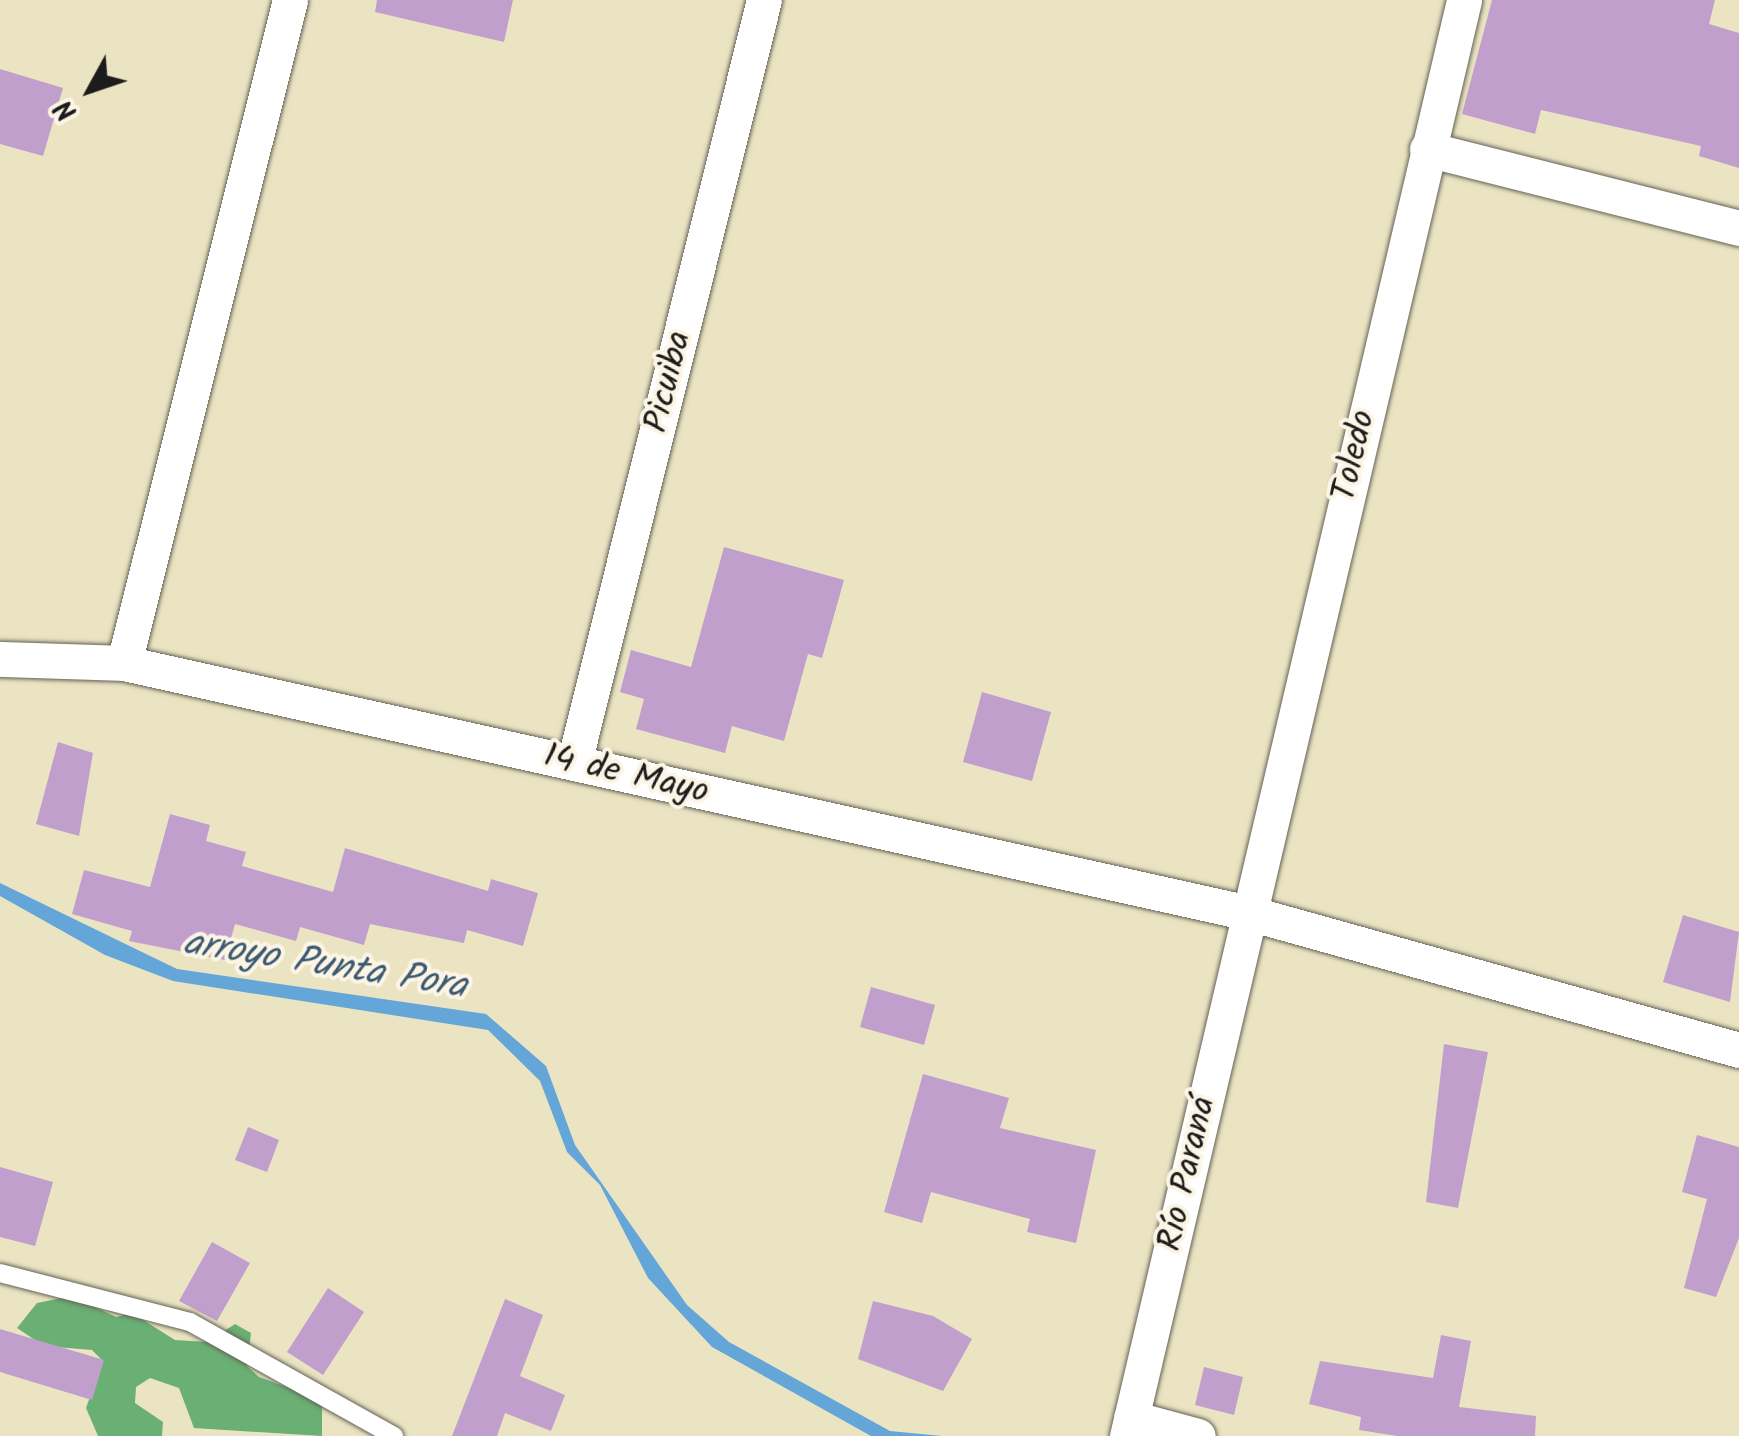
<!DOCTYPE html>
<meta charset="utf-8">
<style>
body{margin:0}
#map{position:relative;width:1739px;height:1436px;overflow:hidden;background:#ebe4c3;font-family:Kalam,sans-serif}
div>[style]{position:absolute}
.forest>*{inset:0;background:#6aaf74}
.water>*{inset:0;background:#64a6d8}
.building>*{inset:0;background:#c19fcc}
.roads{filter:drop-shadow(0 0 2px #646256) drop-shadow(0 0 2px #646256)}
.service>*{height:18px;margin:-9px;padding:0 9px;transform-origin:9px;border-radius:9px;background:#fff}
.minor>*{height:35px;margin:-17.5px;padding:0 17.5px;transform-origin:17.5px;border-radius:17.5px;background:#fff}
span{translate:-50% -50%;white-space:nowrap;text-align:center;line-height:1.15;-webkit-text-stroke:8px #fcf5e5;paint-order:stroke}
.street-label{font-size:35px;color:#1c1c1c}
.water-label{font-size:38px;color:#3c5a71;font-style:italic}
.north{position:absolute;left:40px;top:40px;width:100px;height:100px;-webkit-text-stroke:8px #fcf5e5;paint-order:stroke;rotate:230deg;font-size:28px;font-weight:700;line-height:40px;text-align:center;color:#1c1c1c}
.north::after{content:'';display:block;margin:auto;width:35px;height:45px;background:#1c1c1c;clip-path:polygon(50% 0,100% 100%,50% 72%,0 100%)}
</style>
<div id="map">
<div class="forest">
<div style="clip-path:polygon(72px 1296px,116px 1317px,132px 1313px,175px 1340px,208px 1342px,235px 1324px,251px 1333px,247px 1366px,259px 1377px,322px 1400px,322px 1436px,194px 1428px,179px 1388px,150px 1378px,136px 1387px,135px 1403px,163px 1422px,162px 1436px,98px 1436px,86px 1408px,103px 1361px,92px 1350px,44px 1346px,17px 1328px,37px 1303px)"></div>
</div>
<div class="water">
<div style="clip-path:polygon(0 883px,177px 969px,486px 1014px,546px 1066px,575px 1145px,687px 1305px,729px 1342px,890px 1431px,942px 1436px,871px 1436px,712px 1347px,648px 1278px,600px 1185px,567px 1152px,540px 1081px,488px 1030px,173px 981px,105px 955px,0 896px)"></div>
</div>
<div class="building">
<div style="clip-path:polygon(377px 0,513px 0,504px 42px,375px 12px)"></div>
<div style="clip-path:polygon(1492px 0,1715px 0,1709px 24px,1739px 33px,1739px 168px,1699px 156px,1701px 146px,1541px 110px,1535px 134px,1462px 114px)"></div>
<div style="clip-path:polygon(0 69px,63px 88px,43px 156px,0 144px)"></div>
<div style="clip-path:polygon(724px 547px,844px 580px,822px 658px,808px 654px,784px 741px,732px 726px,725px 753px,636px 729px,644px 699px,620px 692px,631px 650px,691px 667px)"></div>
<div style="clip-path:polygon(982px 692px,1051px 712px,1032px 781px,963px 762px)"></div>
<div style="clip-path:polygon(58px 742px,93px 753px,79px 836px,36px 824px)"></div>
<div style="clip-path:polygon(170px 814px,210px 825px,206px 841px,246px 852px,242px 866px,333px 892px,345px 848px,488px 891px,491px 879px,538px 893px,523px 946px,467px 930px,464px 943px,370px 924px,364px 945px,300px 927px,296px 941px,235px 924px,225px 960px,129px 941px,132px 931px,72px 914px,84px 870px,150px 887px)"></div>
<div style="clip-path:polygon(1683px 915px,1739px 932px,1730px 1002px,1663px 982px)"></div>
<div style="clip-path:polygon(871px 987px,935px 1005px,924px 1045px,860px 1027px)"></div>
<div style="clip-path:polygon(1444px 1044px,1488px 1052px,1458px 1208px,1426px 1202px)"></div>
<div style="clip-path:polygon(923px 1074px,1009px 1098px,1000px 1128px,1096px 1150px,1076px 1243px,1027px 1232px,1030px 1219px,931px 1192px,922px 1223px,884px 1212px)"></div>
<div style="clip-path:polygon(248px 1127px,279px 1140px,267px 1172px,235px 1160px)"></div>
<div style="clip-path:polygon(1697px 1135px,1739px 1147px,1739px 1238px,1716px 1297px,1684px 1288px,1707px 1199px,1682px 1192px)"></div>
<div style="clip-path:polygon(0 1167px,53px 1182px,35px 1246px,0 1237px)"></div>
<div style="clip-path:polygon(212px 1242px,250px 1263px,217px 1321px,179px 1301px)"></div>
<div style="clip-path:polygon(328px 1288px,364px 1312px,323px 1375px,287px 1352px)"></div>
<div style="clip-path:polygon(505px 1299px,543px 1315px,520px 1376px,565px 1395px,551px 1431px,505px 1413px,497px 1436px,452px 1436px)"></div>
<div style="clip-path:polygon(873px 1301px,933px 1316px,972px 1339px,943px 1391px,858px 1359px)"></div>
<div style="clip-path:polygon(0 1329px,104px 1360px,92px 1400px,0 1372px)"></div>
<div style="clip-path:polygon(1441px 1335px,1471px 1341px,1459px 1407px,1536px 1416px,1535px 1436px,1397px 1436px,1359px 1430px,1361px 1417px,1309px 1404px,1320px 1361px,1433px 1378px)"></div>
<div style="clip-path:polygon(1204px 1367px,1243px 1377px,1234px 1415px,1195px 1405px)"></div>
</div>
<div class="roads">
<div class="service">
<div style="left:0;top:1273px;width:196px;rotate:14.5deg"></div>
<div style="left:190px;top:1322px;width:234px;rotate:29.2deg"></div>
</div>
<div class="minor">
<div style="left:1427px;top:149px;width:322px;rotate:14.2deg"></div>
<div style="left:0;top:659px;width:124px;rotate:1.8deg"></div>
<div style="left:124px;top:663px;width:1152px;rotate:12.53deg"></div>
<div style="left:1249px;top:913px;width:509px;rotate:15.62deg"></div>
<div style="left:124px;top:663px;width:683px;rotate:-75.94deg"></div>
<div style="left:574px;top:763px;width:786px;rotate:-76.02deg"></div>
<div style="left:1131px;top:1418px;width:69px;rotate:15deg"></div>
<div style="left:1127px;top:1436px;width:1475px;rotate:-76.79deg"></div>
</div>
</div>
<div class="street-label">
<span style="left:669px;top:382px;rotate:-76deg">Picuiba</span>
<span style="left:1355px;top:456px;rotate:-77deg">Toledo</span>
<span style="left:626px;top:775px;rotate:13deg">14 de Mayo</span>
<span style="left:1188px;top:1174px;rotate:-77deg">Río Paraná</span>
</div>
<div class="water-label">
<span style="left:325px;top:966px;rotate:9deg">arroyo Punta Pora</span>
</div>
<div class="north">N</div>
</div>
